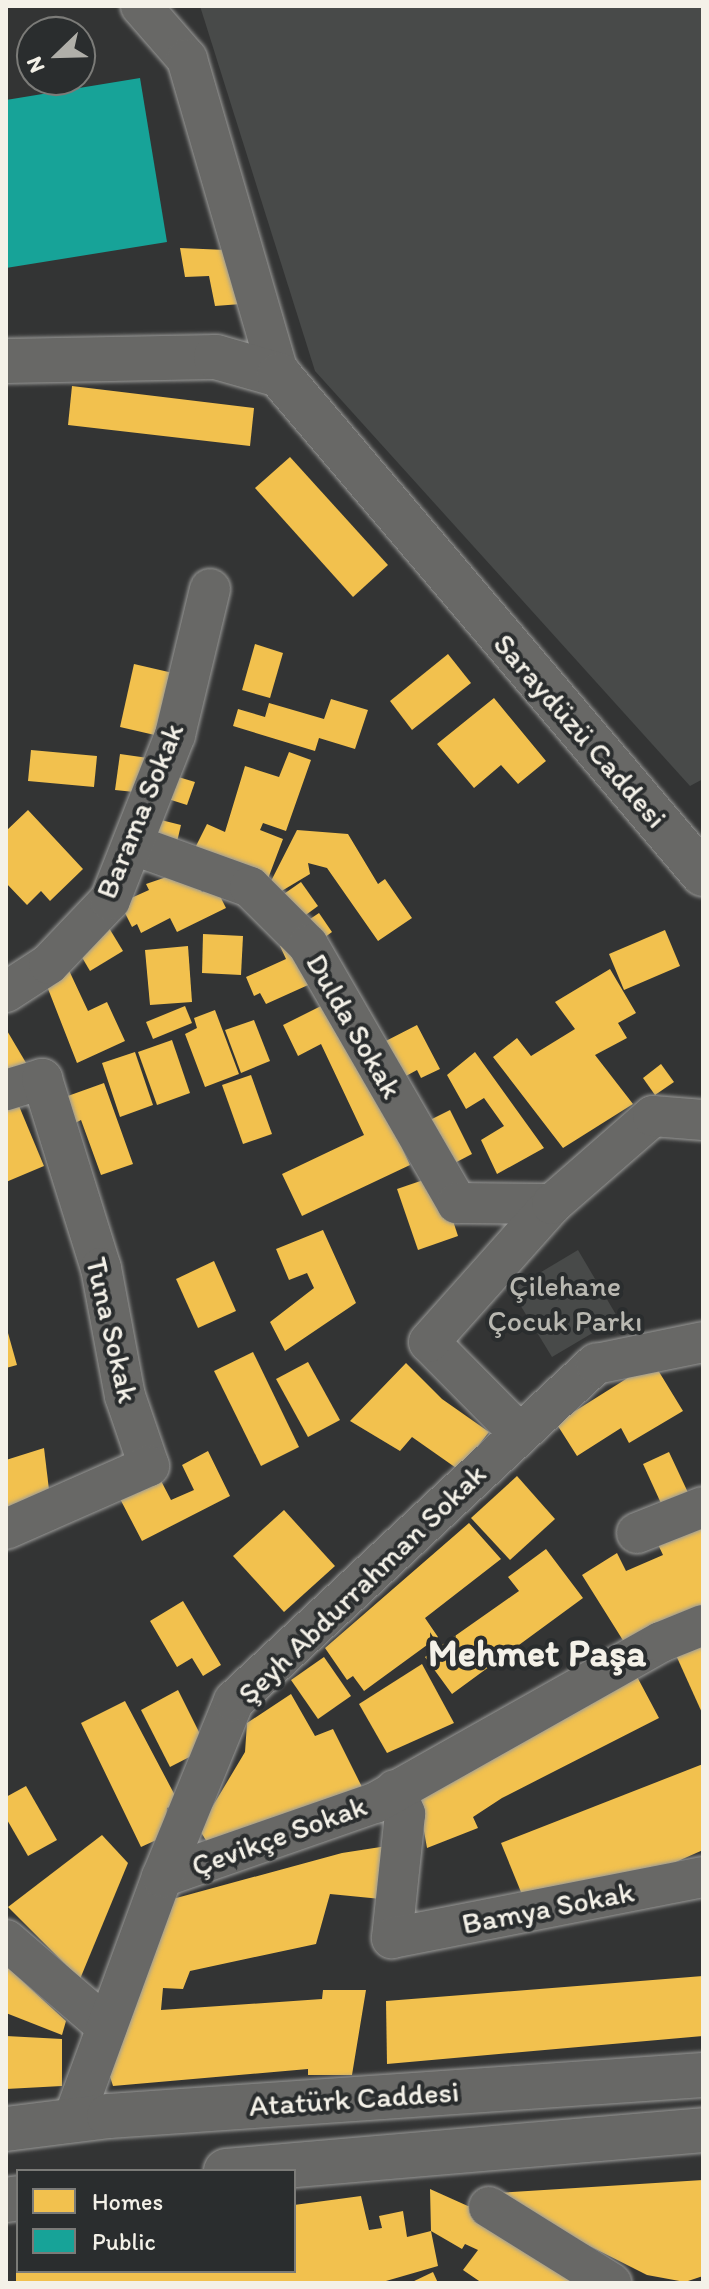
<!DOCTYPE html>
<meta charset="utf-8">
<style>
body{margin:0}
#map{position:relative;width:709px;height:2289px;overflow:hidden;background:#333434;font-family:Itim,sans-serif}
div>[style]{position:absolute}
.green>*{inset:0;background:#484a49}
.homes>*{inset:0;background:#f2c14e}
.public>*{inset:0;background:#17a398}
.roads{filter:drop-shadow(0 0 2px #9b9b99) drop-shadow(0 0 2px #9b9b99)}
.street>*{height:40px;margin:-20px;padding:0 20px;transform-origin:20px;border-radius:20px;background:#686866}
.secondary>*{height:44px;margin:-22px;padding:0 22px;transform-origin:22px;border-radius:22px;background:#686866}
.primary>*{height:44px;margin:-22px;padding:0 22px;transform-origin:22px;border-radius:22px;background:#686866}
span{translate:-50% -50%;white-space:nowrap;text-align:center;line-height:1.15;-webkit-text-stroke:8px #2a2d2e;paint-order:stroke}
.street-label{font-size:30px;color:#f4f1e8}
.park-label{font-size:30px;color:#b9b8b1}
.district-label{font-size:38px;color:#f4f1e8;font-weight:700}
.frame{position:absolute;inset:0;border:8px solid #f4f1e8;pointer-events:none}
.legend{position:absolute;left:16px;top:2169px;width:280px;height:104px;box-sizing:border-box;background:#2a2d2e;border:2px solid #7b7b78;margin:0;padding:10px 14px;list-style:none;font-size:24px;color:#f4f1e8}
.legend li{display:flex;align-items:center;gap:16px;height:40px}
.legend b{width:40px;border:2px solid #7b7b78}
.north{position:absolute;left:16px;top:16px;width:80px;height:80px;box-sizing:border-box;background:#2a2d2e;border:2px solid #7b7b78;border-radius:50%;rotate:247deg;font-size:22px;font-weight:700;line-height:32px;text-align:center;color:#f4f1e8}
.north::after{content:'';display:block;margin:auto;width:28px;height:36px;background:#b0afa9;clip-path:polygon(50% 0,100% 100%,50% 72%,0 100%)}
</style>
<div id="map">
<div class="green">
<div style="clip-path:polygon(200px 6px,703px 6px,703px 779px,690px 786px,315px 371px)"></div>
<div style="clip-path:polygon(578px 1250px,618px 1318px,552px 1357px,511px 1290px)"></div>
</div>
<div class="homes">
<div style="clip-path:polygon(180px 248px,226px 250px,241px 304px,215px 306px,209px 276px,185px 277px)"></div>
<div style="clip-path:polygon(72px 386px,254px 408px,250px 446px,68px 425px)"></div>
<div style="clip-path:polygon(290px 457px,388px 565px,353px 597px,255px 488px)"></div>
<div style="clip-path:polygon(255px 644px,283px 653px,270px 698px,242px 690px)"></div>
<div style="clip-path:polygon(448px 654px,471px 683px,412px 730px,390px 701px)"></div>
<div style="clip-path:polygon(134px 664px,173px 673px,159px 736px,120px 727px)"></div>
<div style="clip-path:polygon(494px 698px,546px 761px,518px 784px,501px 765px,474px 788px,437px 744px)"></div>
<div style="clip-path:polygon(331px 699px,368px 710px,355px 749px,319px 738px,315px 751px,233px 726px,238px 709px,265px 717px,269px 703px,324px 719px)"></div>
<div style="clip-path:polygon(31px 750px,97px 756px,94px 787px,28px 781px)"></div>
<div style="clip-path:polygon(289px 752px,311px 760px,286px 831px,263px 823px,260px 830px,283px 839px,266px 884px,192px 854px,207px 824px,225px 832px,245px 766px,279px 777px)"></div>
<div style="clip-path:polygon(120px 754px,148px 758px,144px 793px,115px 790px)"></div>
<div style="clip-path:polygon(175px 776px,195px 782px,187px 805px,168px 799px)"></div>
<div style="clip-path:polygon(28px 810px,83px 869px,50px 901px,41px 891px,27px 905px,6px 883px,6px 831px)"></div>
<div style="clip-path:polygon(161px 820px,181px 825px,176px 846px,156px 841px)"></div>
<div style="clip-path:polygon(297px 830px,348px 834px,378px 884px,385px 879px,412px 918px,378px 941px,327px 868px,308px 863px,310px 874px,280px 892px,270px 883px)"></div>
<div style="clip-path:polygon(190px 869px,202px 892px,215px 886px,226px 908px,177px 932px,170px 918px,141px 933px,137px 924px,132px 927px,120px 903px,149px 890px,146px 884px)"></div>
<div style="clip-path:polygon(301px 882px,318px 906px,299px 920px,281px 896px)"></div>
<div style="clip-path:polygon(319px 913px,332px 932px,314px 945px,301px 925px)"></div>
<div style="clip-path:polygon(106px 923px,123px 951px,90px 971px,73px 942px)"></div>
<div style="clip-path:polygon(665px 930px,680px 966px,624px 990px,609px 954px)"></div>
<div style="clip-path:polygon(203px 934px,243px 936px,241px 975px,202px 973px)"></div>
<div style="clip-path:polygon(297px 938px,317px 981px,266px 1004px,260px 993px,254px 996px,246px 977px,286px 959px,280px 946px)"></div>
<div style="clip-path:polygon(188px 946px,192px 1002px,150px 1005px,145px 950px)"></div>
<div style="clip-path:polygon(66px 964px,88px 1011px,107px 1002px,125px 1041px,77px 1063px,43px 976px)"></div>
<div style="clip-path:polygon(610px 969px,636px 1013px,618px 1023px,627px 1038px,595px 1055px,633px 1104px,563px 1148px,493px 1057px,517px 1038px,531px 1056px,575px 1029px,555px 1002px)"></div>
<div style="clip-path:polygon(333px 1000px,410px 1165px,302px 1216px,282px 1174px,364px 1135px,321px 1044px,298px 1056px,283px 1025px)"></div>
<div style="clip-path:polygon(185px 1006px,192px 1023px,153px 1039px,146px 1022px)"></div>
<div style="clip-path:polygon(215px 1010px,239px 1074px,205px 1087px,185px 1034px,197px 1028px,194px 1018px)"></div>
<div style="clip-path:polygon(254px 1020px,270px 1061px,241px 1073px,225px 1030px)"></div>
<div style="clip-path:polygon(417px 1025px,440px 1069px,421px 1078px,417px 1070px,395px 1082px,376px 1046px)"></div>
<div style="clip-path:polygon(6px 1029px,32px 1073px,6px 1074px)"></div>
<div style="clip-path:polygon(172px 1040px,190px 1093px,157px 1105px,138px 1052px)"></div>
<div style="clip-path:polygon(135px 1052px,153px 1105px,120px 1117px,102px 1063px)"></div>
<div style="clip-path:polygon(475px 1052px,544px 1148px,497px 1174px,481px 1140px,504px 1126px,484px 1098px,466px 1109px,447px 1075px)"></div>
<div style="clip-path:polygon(661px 1064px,674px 1082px,655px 1095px,643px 1078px)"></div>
<div style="clip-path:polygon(251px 1075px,272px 1134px,243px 1144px,222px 1085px)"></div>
<div style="clip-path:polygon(104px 1083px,133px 1164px,101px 1175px,81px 1120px,75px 1123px,65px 1097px)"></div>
<div style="clip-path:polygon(19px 1106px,44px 1166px,6px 1182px,6px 1111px)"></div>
<div style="clip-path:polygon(450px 1110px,472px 1154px,445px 1168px,422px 1124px)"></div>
<div style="clip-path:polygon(438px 1175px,458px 1236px,418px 1250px,397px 1189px)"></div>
<div style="clip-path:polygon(323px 1230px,356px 1303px,285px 1351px,270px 1322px,314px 1288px,307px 1273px,289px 1280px,276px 1249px)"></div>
<div style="clip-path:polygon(214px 1261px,236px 1311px,198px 1328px,176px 1279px)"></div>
<div style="clip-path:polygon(6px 1326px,17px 1365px,6px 1368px)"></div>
<div style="clip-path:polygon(253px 1352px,299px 1447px,261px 1466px,214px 1371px)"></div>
<div style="clip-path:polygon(308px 1362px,340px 1420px,308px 1437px,276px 1379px)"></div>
<div style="clip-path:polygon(653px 1362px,683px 1411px,629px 1443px,621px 1428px,577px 1456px,556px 1423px)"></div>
<div style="clip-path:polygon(406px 1363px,442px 1399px,489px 1432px,459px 1470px,412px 1437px,400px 1451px,350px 1421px)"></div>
<div style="clip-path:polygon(44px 1448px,50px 1498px,6px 1517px,6px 1460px)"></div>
<div style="clip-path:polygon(208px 1451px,230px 1496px,142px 1541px,118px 1495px,158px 1475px,171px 1500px,194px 1490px,182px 1465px)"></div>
<div style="clip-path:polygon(669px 1452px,691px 1499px,665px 1512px,643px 1464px)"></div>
<div style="clip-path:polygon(517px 1476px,555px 1519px,510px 1560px,471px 1518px)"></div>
<div style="clip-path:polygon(284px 1510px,335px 1566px,284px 1612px,233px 1556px)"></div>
<div style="clip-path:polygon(469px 1523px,501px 1559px,425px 1618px,438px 1637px,364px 1691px,353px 1676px,347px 1680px,325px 1648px)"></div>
<div style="clip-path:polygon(703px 1524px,703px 1604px,624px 1642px,582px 1575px,617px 1553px,626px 1571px,663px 1555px,654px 1536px)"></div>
<div style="clip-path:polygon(546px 1549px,583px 1598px,452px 1694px,425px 1657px,519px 1591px,508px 1577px)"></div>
<div style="clip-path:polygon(183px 1601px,221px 1665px,203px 1676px,192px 1658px,177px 1667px,150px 1621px)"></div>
<div style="clip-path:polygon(703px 1640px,703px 1715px,675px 1653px)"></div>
<div style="clip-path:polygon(324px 1657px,351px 1696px,318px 1719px,291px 1680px)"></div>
<div style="clip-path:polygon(422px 1664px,454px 1723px,387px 1753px,359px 1704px)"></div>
<div style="clip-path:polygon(634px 1671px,659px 1718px,502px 1798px,473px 1817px,478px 1828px,427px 1848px,416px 1786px)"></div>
<div style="clip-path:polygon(178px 1690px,207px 1748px,170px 1767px,141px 1710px)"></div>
<div style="clip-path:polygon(291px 1694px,315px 1736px,333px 1729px,363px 1789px,210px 1847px,199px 1829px,245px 1752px,247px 1723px)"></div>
<div style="clip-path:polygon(125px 1701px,179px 1803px,167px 1808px,165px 1836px,141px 1847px,81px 1723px)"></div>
<div style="clip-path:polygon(703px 1764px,703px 1850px,651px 1873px,523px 1897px,501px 1843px)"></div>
<div style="clip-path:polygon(26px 1786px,57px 1840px,28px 1856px,6px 1818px,6px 1797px)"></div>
<div style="clip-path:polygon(102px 1835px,128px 1863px,80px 1979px,8px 1907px)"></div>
<div style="clip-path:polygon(387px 1846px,381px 1899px,330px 1894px,316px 1944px,190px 1971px,183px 1989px,163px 1988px,161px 2010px,322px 1999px,323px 1990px,366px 1990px,352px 2075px,308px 2075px,308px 2069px,113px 2086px,105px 2061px,169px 1900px,342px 1853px)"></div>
<div style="clip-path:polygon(6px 1966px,66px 2021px,62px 2035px,6px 2013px)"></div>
<div style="clip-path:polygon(703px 1976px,703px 2036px,387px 2064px,386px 2001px)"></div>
<div style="clip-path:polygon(6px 2036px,62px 2039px,62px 2086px,6px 2089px)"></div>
<div style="clip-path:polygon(703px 2180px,703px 2276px,685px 2282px,647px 2275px,496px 2199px,497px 2193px)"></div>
<div style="clip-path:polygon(430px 2189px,499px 2220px,581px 2283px,482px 2283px,463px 2270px,478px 2250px,465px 2244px,462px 2249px,431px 2231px)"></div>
<div style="clip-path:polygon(361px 2196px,369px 2230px,382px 2228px,379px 2216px,403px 2211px,407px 2237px,431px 2231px,438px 2266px,379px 2283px,16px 2283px,16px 2271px,294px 2271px,294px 2205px)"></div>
<div style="clip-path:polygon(433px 2272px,438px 2283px,410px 2283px)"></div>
</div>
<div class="public">
<div style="clip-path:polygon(140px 78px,167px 242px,6px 268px,6px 100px)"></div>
</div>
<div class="roads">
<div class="street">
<div style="left:141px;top:6px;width:70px;rotate:49deg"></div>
<div style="left:187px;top:59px;width:329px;rotate:73.8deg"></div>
<div style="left:134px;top:845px;width:123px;rotate:19.9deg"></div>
<div style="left:250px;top:887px;width:82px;rotate:45deg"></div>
<div style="left:308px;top:945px;width:298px;rotate:60deg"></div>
<div style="left:457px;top:1203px;width:95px;rotate:0.6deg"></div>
<div style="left:6px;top:992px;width:51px;rotate:-33.1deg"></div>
<div style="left:49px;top:964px;width:88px;rotate:-46.4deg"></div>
<div style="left:110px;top:900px;width:177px;rotate:-68.5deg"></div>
<div style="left:175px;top:735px;width:150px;rotate:-76.5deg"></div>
<div style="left:6px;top:1090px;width:38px;rotate:-17deg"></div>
<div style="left:42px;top:1079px;width:198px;rotate:72.7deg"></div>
<div style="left:101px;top:1268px;width:130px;rotate:79.4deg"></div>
<div style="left:125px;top:1396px;width:74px;rotate:71.1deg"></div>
<div style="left:149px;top:1466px;width:156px;rotate:156.2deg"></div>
<div style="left:520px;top:1434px;width:129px;rotate:-134.7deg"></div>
<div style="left:429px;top:1342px;width:185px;rotate:-48.3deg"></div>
<div style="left:552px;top:1204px;width:134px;rotate:-41.1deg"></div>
<div style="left:653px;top:1116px;width:50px;rotate:4.6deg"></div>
<div style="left:637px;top:1533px;width:71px;rotate:-21.5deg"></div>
<div style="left:395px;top:1790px;width:26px;rotate:67deg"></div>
<div style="left:405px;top:1814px;width:125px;rotate:96deg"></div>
<div style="left:392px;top:1938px;width:317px;rotate:-11.1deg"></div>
<div style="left:162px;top:1877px;width:225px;rotate:-19.2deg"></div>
<div style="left:375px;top:1803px;width:328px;rotate:-29.4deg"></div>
<div style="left:661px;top:1642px;width:45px;rotate:-22deg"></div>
<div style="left:6px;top:1940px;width:133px;rotate:40.7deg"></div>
<div style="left:73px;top:2120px;width:259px;rotate:-69.9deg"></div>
<div style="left:162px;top:1877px;width:190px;rotate:-67.8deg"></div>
<div style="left:234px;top:1701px;width:495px;rotate:-43deg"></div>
<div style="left:596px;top:1364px;width:109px;rotate:-11.6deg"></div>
<div style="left:489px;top:2207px;width:144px;rotate:31.9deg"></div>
</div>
<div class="secondary">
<div style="left:6px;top:361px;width:210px;rotate:-1.1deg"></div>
<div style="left:216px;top:357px;width:66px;rotate:15.9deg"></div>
<div style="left:279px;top:375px;width:655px;rotate:49.65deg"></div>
</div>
<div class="primary">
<div style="left:6px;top:2129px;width:104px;rotate:-7.2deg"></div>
<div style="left:109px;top:2116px;width:595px;rotate:-3.95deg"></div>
<div style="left:226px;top:2171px;width:479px;rotate:-4.9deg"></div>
<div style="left:6px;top:2200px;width:12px;rotate:-9deg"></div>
</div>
</div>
<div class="street-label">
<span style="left:580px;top:731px;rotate:49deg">Saraydüzü Caddesi</span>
<span style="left:140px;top:811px;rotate:-68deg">Barama Sokak</span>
<span style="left:354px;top:1026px;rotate:60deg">Dulda Sokak</span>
<span style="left:112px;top:1330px;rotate:77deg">Tuna Sokak</span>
<span style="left:362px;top:1584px;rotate:-44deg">Şeyh Abdurrahman Sokak</span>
<span style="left:279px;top:1836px;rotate:-20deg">Çevikçe Sokak</span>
<span style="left:548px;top:1908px;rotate:-11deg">Bamya Sokak</span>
<span style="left:354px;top:2099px;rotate:-4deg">Atatürk Caddesi</span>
</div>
<div class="park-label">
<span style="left:565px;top:1303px">Çilehane<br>Çocuk Parkı</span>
</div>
<div class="district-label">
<span style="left:537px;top:1654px">Mehmet Paşa</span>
</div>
<div class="frame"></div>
<ul class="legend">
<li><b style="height:22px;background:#f2c14e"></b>Homes</li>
<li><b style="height:22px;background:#17a398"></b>Public</li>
</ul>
<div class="north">N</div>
</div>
